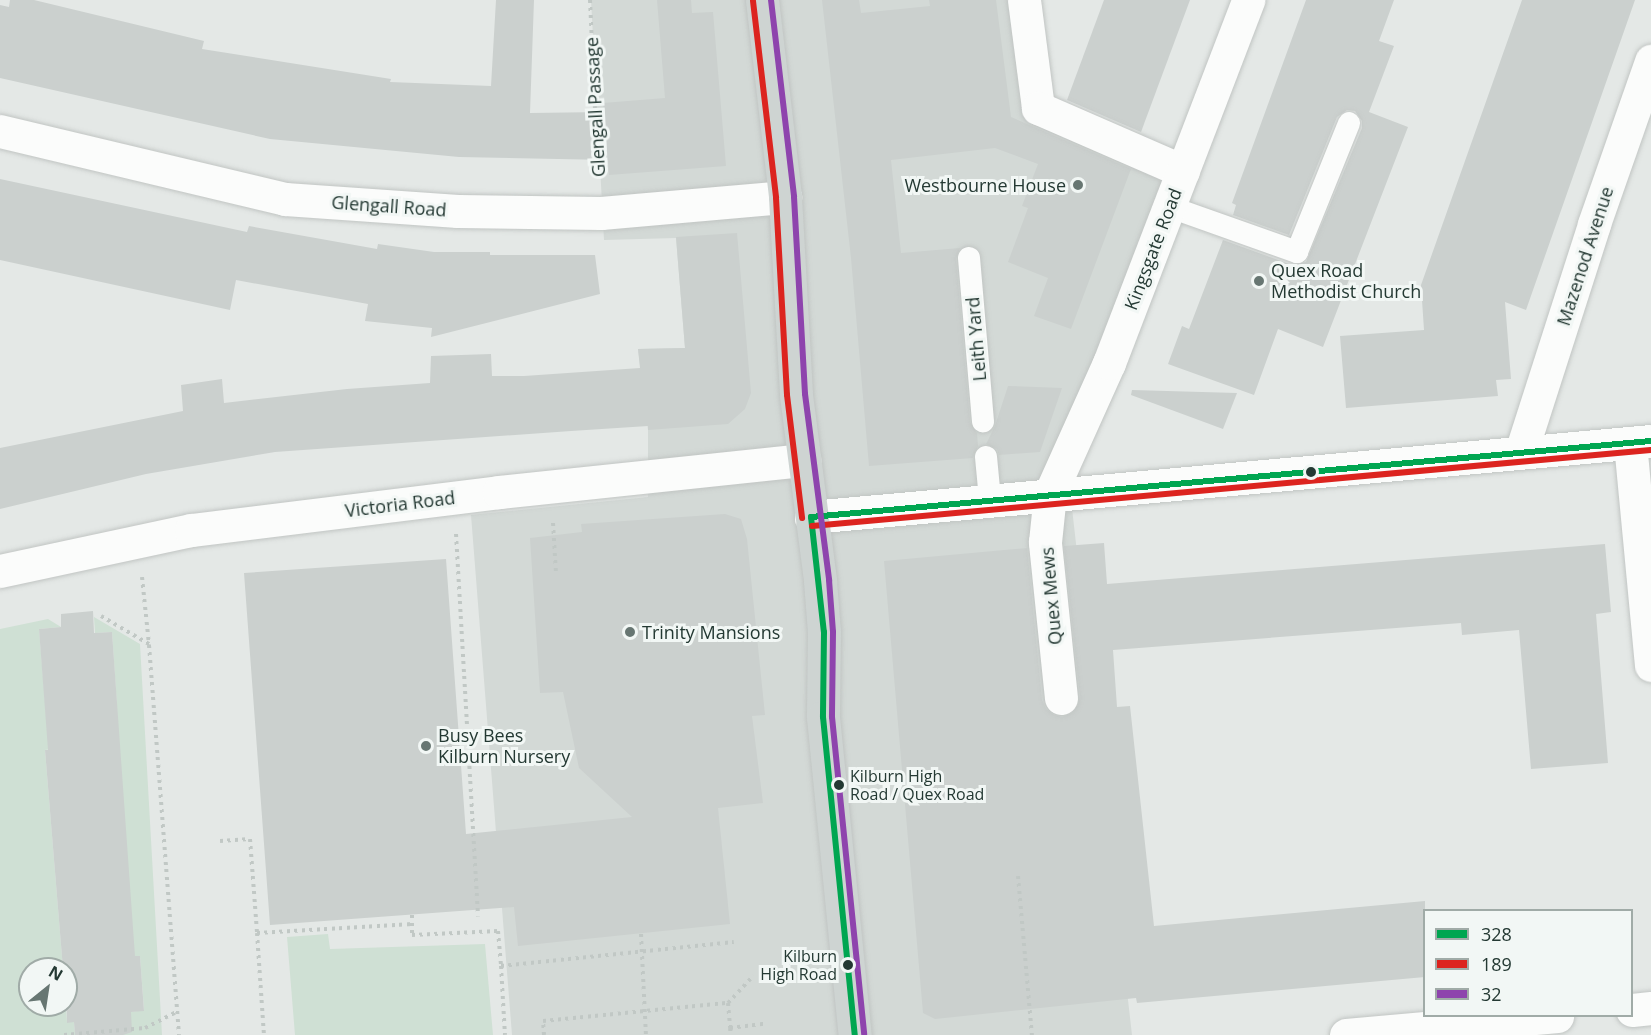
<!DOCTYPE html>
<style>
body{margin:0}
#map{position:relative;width:1651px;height:1035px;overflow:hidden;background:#e4e8e6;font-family:"Open Sans",sans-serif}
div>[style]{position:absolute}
.built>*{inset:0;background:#d3d9d6}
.green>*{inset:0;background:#cfe0d4}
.building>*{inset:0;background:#cbd0ce}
.path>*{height:4px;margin-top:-2px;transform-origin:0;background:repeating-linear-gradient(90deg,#c1c8c5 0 3px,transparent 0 7.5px)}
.roads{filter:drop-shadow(0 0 2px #c1c5c3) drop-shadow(0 0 2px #c1c5c3)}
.lane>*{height:22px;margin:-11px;padding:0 11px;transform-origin:11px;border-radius:11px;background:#fbfcfb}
.street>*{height:33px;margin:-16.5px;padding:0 16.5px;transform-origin:16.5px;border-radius:16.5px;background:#fbfcfb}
.secondary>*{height:33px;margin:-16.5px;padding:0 16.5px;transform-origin:16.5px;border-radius:16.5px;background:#fbfcfb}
.primary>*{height:33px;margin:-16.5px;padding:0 16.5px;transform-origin:16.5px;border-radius:16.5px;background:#ced4d2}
.path-bridge>*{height:4px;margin-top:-2px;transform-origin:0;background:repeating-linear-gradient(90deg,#c1c8c5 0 3px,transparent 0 7.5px)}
.bus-1>*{height:6px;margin:-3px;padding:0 3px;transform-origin:3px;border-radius:3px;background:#00a651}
.bus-2>*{height:6px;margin:-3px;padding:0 3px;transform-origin:3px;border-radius:3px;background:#dc241f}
.bus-3>*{height:6px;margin:-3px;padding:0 3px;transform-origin:3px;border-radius:3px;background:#8e44ad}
.dots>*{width:16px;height:16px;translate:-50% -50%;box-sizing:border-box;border:3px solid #f2f7f5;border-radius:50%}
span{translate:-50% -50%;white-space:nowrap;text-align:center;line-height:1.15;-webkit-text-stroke:6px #f2f7f5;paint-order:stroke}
.bus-label{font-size:16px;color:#243933}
.left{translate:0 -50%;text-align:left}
.right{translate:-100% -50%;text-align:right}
.street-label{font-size:18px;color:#243933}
.poi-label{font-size:18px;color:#243933}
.legend{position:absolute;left:1423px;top:909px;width:210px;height:108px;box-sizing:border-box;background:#f2f7f5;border:2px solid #a0aba7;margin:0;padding:8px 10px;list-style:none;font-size:18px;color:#243933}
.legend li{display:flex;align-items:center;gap:12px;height:30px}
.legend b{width:30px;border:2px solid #a0aba7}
.north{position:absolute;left:18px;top:957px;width:60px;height:60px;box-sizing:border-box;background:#f2f7f5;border:2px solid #a0aba7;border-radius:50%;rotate:30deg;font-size:16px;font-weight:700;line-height:24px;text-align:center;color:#243933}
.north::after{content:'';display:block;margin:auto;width:21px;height:27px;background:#677672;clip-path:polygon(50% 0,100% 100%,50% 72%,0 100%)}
</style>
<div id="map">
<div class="built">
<div style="clip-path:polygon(591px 0,1021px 0,1033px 111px,1172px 174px,1069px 482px,1132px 1035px,512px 1035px,471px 515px,648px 497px,648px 430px,638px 349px,685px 348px,676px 238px,604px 240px)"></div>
</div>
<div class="green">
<div style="clip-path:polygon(94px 617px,140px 644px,162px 1035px,123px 1035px,131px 1012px,144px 1010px,140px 956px,121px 957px,117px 706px,112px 632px,95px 633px)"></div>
<div style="clip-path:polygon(48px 619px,61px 627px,39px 629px,46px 714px,53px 749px,45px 750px,63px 969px,30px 969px,30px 1005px,66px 1005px,67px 1022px,74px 1022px,75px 1035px,0 1035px,0 629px)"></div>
<div style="clip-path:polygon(328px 934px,330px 949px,485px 944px,493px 1035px,295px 1035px,287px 937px)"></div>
</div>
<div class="building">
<div style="clip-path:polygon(10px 0,34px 0,204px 41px,202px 49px,391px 79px,390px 82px,491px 86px,496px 0,534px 0,530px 113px,604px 112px,603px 103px,665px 98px,657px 0,691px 0,692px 13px,713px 12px,726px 166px,609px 175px,608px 160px,459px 157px,270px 139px,0 78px,0 5px,9px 7px)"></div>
<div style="clip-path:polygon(822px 0,859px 0,861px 13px,930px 6px,929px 0,996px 0,1011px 117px,1131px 169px,1071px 329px,1034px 316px,1048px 278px,1008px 262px,1028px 208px,1022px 206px,1038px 164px,995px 148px,891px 160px,901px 253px,960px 248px,956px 259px,970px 422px,977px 433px,978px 446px,973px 458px,869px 466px,851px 258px)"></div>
<div style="clip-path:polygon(1104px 0,1190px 0,1141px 132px,1067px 100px)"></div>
<div style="clip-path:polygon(1306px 0,1394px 0,1379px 41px,1394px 46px,1369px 112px,1408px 127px,1323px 347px,1278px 329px,1254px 395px,1168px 364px,1182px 326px,1189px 329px,1223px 240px,1292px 265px,1306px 262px,1362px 128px,1362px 121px,1355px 111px,1347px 110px,1337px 117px,1289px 235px,1233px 215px,1236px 205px,1232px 203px)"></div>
<div style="clip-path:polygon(1522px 0,1635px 0,1526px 310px,1505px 302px,1511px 379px,1496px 380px,1498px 396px,1346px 408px,1340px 336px,1424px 330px,1421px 285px)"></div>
<div style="clip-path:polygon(0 179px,247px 232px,249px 226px,377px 249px,378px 244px,434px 252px,490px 252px,490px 255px,595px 255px,600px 294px,431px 337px,432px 328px,365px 321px,368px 304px,236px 280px,230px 310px,0 260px)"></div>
<div style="clip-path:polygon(737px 233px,751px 393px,745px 409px,728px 424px,648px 430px,648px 426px,571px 431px,275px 452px,146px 474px,0 509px,0 448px,183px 411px,181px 385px,222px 379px,224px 403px,347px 389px,430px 383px,431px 356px,491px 354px,492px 376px,524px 376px,640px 368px,638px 349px,685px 348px,676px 237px)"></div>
<div style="clip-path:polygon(1008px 386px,1062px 388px,1040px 452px,999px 455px,997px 449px,986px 444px,995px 426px)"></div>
<div style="clip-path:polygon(1132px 390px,1237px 393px,1223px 429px,1131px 395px)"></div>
<div style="clip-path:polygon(725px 514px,741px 519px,747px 539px,765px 715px,752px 716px,763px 803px,718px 808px,730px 924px,518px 946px,514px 907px,270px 925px,244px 573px,446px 559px,466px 834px,632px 817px,579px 768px,563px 692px,540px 693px,530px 538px,582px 532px,581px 524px)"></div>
<div style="clip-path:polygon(1104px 543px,1107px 584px,1605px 544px,1611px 612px,1596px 614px,1608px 763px,1531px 769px,1519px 630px,1462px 635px,1461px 623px,1113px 650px,1117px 707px,1130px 706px,1154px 926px,1425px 901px,1425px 977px,1137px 1003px,1136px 998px,935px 1019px,923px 1013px,884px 561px,1027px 548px,1042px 700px,1046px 709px,1054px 715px,1062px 717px,1072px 713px,1078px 705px,1080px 696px,1064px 546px)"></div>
<div style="clip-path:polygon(93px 611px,94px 633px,112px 632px,135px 956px,140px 956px,144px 1011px,131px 1012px,132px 1032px,123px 1035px,75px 1035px,74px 1022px,67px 1023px,66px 969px,63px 969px,45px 750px,48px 750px,39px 629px,61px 627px,61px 614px)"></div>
</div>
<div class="path">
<div style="left:590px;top:0;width:176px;rotate:87.4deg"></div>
<div style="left:553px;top:523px;width:50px;rotate:86.6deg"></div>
<div style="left:456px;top:534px;width:383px;rotate:86.7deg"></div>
<div style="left:142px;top:577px;width:68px;rotate:84.1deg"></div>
<div style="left:149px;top:645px;width:391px;rotate:85.6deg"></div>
<div style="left:101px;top:616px;width:56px;rotate:30.3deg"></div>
<div style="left:220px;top:841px;width:30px;rotate:-4deg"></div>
<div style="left:250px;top:839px;width:94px;rotate:85.7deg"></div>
<div style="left:257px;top:933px;width:156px;rotate:-3.3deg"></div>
<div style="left:1018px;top:876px;width:160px;rotate:85deg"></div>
<div style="left:412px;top:915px;width:20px;rotate:90deg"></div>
<div style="left:412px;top:935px;width:86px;rotate:-2.7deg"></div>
<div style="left:498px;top:931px;width:35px;rotate:85deg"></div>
<div style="left:501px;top:966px;width:234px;rotate:-5.9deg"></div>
<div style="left:257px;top:933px;width:102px;rotate:86.1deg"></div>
<div style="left:501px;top:966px;width:69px;rotate:86.7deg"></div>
<div style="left:728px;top:1003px;width:25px;rotate:85deg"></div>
<div style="left:730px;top:1028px;width:35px;rotate:-7deg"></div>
<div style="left:730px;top:1028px;width:7px;rotate:82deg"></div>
<div style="left:64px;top:1035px;width:81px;rotate:-4.9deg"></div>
<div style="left:145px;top:1028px;width:36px;rotate:-27deg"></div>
<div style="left:544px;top:1035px;width:14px;rotate:-94deg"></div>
<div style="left:543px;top:1021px;width:186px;rotate:-5.6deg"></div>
<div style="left:728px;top:1003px;width:37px;rotate:-47deg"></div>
</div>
<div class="roads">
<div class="lane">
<div style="left:1170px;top:207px;width:135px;rotate:19.5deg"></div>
<div style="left:1297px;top:252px;width:139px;rotate:-68deg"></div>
<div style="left:969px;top:258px;width:164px;rotate:85.1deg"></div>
<div style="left:986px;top:457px;width:42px;rotate:84.6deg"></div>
</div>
<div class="street">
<div style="left:1024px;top:0;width:109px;rotate:82.6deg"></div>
<div style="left:1038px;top:108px;width:158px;rotate:23.5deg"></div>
<div style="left:0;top:131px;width:293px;rotate:13.4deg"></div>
<div style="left:285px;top:199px;width:173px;rotate:4deg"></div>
<div style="left:458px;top:211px;width:143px;rotate:0.8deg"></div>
<div style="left:601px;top:213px;width:185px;rotate:-5deg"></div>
<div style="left:1630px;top:443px;width:223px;rotate:84.6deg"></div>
<div style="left:1521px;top:452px;width:239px;rotate:-72.2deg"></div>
<div style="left:1594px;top:224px;width:173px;rotate:-70.7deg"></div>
<div style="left:0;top:571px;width:195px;rotate:-12.1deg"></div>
<div style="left:191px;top:530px;width:310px;rotate:-7deg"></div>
<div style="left:499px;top:492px;width:307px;rotate:-6deg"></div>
<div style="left:1061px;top:698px;width:157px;rotate:-95.9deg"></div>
<div style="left:1045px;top:542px;width:48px;rotate:-84.1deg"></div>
<div style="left:1050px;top:494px;width:144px;rotate:-65.8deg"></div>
<div style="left:1109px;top:363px;width:389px;rotate:-69deg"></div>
<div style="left:1632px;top:1010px;width:19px;rotate:-6deg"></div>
<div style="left:1346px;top:1035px;width:212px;rotate:-5.1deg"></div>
</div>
<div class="secondary">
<div style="left:811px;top:517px;width:843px;rotate:-5.17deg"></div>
</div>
<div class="primary">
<div style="left:762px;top:0;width:198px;rotate:83.3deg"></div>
<div style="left:785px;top:197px;width:198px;rotate:86.8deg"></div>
<div style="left:796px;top:395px;width:188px;rotate:82.6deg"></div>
<div style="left:820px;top:581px;width:51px;rotate:85.5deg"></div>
<div style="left:824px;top:632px;width:85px;rotate:90.7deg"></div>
<div style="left:823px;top:717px;width:320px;rotate:84.3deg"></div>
</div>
</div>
<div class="path-bridge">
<div style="left:641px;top:934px;width:101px;rotate:87.2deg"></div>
</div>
<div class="bus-1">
<div style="left:811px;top:517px;width:843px;rotate:-5.17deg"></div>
<div style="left:811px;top:517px;width:116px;rotate:83.6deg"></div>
<div style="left:824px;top:632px;width:85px;rotate:90.7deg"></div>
<div style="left:823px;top:717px;width:320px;rotate:84.3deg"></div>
</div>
<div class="bus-2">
<div style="left:753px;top:1px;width:198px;rotate:83.3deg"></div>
<div style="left:776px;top:198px;width:197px;rotate:86.8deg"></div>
<div style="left:787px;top:395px;width:124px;rotate:83deg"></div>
<div style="left:812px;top:526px;width:842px;rotate:-5.18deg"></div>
</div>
<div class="bus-3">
<div style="left:771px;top:0;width:198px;rotate:83.3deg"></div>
<div style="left:794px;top:197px;width:197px;rotate:86.8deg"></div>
<div style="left:805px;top:394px;width:188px;rotate:82.6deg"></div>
<div style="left:829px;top:580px;width:52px;rotate:85.6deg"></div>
<div style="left:833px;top:632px;width:85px;rotate:90.7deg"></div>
<div style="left:832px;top:717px;width:319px;rotate:84.2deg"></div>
</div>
<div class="dots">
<div style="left:1078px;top:185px;background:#677672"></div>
<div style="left:1259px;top:281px;background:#677672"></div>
<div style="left:1311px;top:472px;background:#243933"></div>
<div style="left:630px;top:632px;background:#677672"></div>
<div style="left:426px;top:746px;background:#677672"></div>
<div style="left:839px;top:785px;background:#243933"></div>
<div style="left:848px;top:965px;background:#243933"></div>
</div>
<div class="bus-label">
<span class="left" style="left:850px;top:785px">Kilburn High<br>Road / Quex Road</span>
<span class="right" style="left:837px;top:965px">Kilburn<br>High Road</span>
</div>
<div class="street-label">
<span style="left:595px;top:107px;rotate:-93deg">Glengall Passage</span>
<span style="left:389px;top:206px;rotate:4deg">Glengall Road</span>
<span style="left:1153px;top:249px;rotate:-69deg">Kingsgate Road</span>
<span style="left:1585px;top:256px;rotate:-72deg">Mazenod Avenue</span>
<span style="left:976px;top:339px;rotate:-95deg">Leith Yard</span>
<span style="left:400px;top:504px;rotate:-7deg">Victoria Road</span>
<span style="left:1051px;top:596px;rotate:-95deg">Quex Mews</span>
</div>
<div class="poi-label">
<span class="right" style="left:1066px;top:185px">Westbourne House</span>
<span class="left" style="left:1271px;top:281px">Quex Road<br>Methodist Church</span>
<span class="left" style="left:642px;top:632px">Trinity Mansions</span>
<span class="left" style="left:438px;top:746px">Busy Bees<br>Kilburn Nursery</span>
</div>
<ul class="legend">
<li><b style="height:8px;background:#00a651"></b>328</li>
<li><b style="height:8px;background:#dc241f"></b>189</li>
<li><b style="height:8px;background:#8e44ad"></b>32</li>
</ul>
<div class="north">N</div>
</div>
